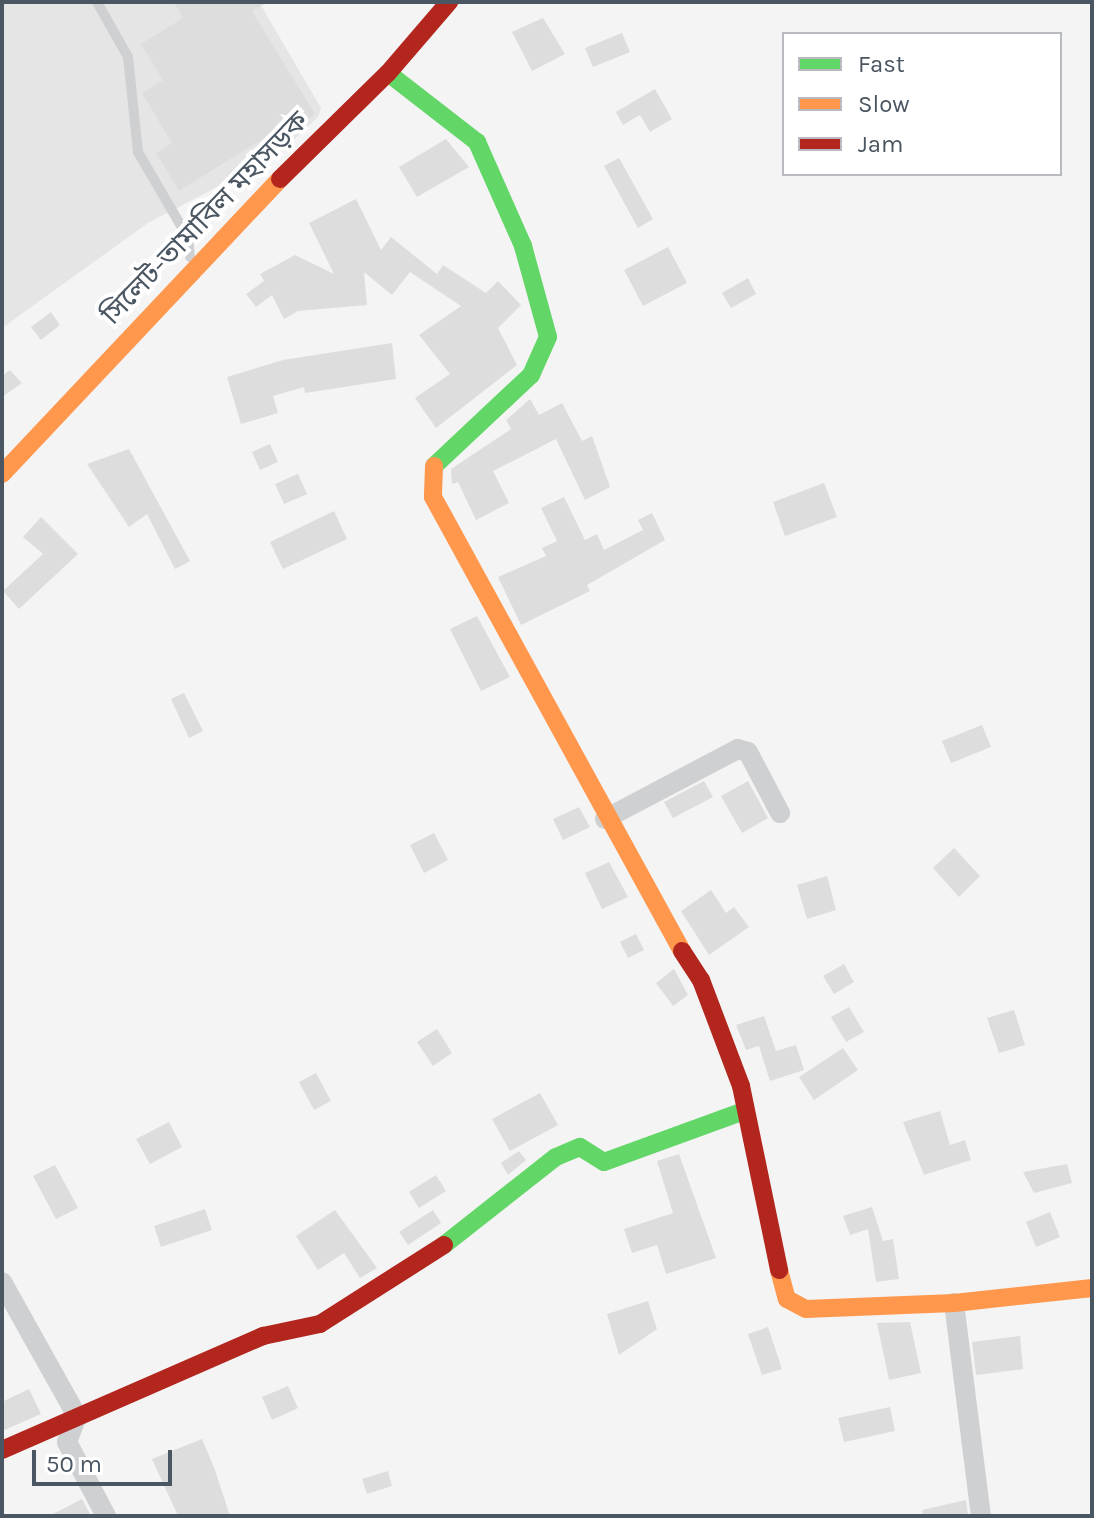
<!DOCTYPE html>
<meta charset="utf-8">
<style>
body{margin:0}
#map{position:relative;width:1094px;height:1518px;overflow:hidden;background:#f4f4f4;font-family:Karla,"Noto Sans Bengali",sans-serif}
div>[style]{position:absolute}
.education>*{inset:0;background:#e6e5e6}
.building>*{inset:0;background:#ddddde}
.lane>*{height:10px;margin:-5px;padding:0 5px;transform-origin:5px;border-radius:5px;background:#ced0d2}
.street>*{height:20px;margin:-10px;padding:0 10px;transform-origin:10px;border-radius:10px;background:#ced0d2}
.fast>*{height:18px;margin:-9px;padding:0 9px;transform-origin:9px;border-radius:9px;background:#63d668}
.slow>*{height:18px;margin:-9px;padding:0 9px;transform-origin:9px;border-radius:9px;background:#ff974d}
.jam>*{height:18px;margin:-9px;padding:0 9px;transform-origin:9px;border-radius:9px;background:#b3261e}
span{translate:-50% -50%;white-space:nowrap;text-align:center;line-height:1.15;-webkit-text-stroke:8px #fff;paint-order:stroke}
.street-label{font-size:28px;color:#4a5661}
.frame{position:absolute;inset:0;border:4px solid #4a5661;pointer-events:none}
.legend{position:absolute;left:782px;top:32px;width:280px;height:144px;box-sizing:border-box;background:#fff;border:2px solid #b7bbc0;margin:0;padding:10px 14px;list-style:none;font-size:24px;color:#4a5661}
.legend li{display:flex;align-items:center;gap:16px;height:40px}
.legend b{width:40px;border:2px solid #b7bbc0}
.scale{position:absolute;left:32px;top:1450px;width:140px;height:36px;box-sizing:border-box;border:4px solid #4a5661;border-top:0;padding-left:10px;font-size:24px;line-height:28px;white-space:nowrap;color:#4a5661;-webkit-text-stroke:6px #fff;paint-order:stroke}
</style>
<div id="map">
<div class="education">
<div style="clip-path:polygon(2px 2px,259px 2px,321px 108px,318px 117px,275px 157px,148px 223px,2px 328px)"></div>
</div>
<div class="building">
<div style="clip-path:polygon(174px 2px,268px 2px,252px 11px,315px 114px,267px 150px,261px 140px,179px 191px,156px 153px,172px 143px,142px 93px,163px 80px,141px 44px,183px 18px)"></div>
<div style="clip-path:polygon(543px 18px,565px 54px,532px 71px,512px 32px)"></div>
<div style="clip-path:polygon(622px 33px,630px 52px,593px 67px,585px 48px)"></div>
<div style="clip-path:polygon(655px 89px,672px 119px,650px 132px,640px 115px,623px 125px,616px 112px)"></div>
<div style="clip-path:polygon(446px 139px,469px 167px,417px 197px,399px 167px)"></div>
<div style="clip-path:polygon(619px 158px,653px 219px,638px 228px,604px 166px)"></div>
<div style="clip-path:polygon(356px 199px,381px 250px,391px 237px,437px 274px,443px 265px,486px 293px,498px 281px,521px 305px,498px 328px,517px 365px,436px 428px,415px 398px,450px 374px,419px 335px,461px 306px,410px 272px,392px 295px,364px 272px,367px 305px,298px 311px,284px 319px,272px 295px,256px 307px,246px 294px,264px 281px,260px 274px,295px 255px,334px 274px,309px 223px)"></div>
<div style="clip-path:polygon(668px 247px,687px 283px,643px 306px,624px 270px)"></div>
<div style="clip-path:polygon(748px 278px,756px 294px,731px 308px,722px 293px)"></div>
<div style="clip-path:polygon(51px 312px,60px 325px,41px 340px,31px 327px)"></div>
<div style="clip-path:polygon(392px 343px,396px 379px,305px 393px,304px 387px,273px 396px,278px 413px,241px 424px,227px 377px,283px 360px)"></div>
<div style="clip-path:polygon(10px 370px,22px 383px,2px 397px,2px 376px)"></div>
<div style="clip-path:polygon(530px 399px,539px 415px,562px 403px,582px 441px,592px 436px,610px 487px,585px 500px,556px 439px,493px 471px,509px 503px,476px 520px,458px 482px,452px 484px,451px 469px,511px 429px,506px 420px)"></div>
<div style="clip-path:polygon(270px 444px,278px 462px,260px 470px,252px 452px)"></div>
<div style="clip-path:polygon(129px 449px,190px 561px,175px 569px,147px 514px,129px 527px,87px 464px)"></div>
<div style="clip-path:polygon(298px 474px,307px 494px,284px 504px,275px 484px)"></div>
<div style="clip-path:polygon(824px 483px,837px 517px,785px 536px,773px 502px)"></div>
<div style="clip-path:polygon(564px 497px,585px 540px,597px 534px,604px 550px,643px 530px,638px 520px,652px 513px,665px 540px,587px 585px,590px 591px,521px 625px,498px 577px,546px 556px,542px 548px,557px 541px,541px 508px)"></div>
<div style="clip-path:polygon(334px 511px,347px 539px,283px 569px,270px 542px)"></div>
<div style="clip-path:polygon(41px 517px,78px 554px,19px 609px,3px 591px,43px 554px,23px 537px)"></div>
<div style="clip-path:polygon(477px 616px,510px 677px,481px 691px,450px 629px)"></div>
<div style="clip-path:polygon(184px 693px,203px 731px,189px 738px,171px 699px)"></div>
<div style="clip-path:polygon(982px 725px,991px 747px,951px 763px,942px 741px)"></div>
<div style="clip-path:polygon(704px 781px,713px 797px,673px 818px,664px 802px)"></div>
<div style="clip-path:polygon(748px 781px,768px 818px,742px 833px,721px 796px)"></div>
<div style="clip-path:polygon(579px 807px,590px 827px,563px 840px,553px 819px)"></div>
<div style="clip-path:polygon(434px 833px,448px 860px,424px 873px,410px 845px)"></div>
<div style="clip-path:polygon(954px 848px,980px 876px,959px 897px,933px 868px)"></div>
<div style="clip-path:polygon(609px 862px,628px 897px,602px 909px,585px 873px)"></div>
<div style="clip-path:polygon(827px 876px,836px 910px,807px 919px,797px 885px)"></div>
<div style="clip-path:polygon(711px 890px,726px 913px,734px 907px,749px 927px,709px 955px,681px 911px)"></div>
<div style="clip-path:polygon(636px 934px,644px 950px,628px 958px,620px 942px)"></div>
<div style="clip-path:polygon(844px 964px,854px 982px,834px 994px,823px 976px)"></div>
<div style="clip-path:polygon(674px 969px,688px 995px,673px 1006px,656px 983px)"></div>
<div style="clip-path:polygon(849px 1007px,864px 1032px,846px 1042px,831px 1017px)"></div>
<div style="clip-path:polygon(1014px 1010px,1025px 1045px,999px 1053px,987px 1018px)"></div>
<div style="clip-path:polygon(764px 1016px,776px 1051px,796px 1045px,804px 1070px,770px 1081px,759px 1046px,746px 1050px,736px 1025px)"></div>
<div style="clip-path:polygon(437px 1029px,452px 1053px,433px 1066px,417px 1042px)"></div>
<div style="clip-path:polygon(843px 1048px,858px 1070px,814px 1100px,799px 1077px)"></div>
<div style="clip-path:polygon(316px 1073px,331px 1101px,314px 1110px,299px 1082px)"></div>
<div style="clip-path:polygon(540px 1093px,558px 1125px,510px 1151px,492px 1119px)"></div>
<div style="clip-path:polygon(940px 1111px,950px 1145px,965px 1140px,971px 1160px,924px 1175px,903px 1122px)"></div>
<div style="clip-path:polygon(169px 1122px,182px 1147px,150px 1164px,136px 1139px)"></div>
<div style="clip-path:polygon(519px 1151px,526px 1160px,508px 1175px,501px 1163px)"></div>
<div style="clip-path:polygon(679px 1154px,716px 1258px,666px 1274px,657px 1245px,632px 1253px,624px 1229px,673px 1213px,657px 1161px)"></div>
<div style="clip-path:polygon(1067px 1164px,1072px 1183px,1034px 1193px,1023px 1172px)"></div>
<div style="clip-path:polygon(55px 1165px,78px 1208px,56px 1219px,33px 1176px)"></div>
<div style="clip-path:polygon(436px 1175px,446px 1191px,419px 1208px,409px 1192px)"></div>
<div style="clip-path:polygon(872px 1207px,883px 1241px,893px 1239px,899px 1279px,876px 1282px,868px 1229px,850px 1235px,843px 1216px)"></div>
<div style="clip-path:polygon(205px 1209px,212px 1230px,161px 1247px,154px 1226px)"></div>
<div style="clip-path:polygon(335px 1210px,377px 1268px,360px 1278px,344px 1253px,318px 1270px,296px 1236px)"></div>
<div style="clip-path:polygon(433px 1210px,441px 1223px,408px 1245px,399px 1232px)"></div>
<div style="clip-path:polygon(1050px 1212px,1060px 1237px,1036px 1247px,1026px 1222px)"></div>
<div style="clip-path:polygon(648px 1301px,657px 1329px,619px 1355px,607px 1314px)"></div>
<div style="clip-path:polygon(910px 1322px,921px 1373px,889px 1380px,877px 1323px)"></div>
<div style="clip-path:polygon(768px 1327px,782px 1369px,762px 1375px,748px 1334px)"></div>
<div style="clip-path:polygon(1020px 1336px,1023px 1369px,976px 1375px,972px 1342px)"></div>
<div style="clip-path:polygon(288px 1386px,298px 1408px,272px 1420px,262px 1397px)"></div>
<div style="clip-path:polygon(29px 1389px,41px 1414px,2px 1431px,2px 1402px)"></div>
<div style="clip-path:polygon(890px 1407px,895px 1431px,844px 1442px,838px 1418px)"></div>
<div style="clip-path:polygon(202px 1439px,215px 1470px,230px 1516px,178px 1516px,152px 1459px)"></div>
<div style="clip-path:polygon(388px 1471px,392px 1486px,367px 1494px,362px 1479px)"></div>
<div style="clip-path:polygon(82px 1499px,91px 1516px,49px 1516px)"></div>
<div style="clip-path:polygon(966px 1500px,968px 1516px,923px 1516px,922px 1510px)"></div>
</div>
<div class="lane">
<div style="left:97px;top:2px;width:63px;rotate:60.6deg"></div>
<div style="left:128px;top:57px;width:96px;rotate:84deg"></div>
<div style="left:138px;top:152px;width:99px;rotate:59.8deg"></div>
<div style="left:188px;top:238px;width:19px;rotate:84deg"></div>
</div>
<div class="street">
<div style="left:605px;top:819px;width:150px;rotate:-27.8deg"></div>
<div style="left:738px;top:749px;width:10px;rotate:17deg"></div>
<div style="left:748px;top:752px;width:69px;rotate:62.3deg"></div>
<div style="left:2px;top:1282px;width:154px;rotate:60.8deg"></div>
<div style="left:77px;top:1416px;width:28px;rotate:111deg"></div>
<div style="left:67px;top:1442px;width:84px;rotate:62.2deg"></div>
<div style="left:954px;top:1303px;width:215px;rotate:82.8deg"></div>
</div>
<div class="fast">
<div style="left:388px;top:73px;width:113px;rotate:37.8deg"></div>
<div style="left:477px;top:142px;width:114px;rotate:66.1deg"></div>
<div style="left:523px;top:246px;width:94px;rotate:74.6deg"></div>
<div style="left:548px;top:337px;width:42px;rotate:114.1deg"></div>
<div style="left:531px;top:375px;width:133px;rotate:136.8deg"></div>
<div style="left:444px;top:1245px;width:142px;rotate:-38.2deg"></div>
<div style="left:556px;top:1157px;width:26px;rotate:-23deg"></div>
<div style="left:580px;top:1147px;width:28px;rotate:32deg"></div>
<div style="left:604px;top:1162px;width:149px;rotate:-20deg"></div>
</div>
<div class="slow">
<div style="left:434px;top:466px;width:31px;rotate:92deg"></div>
<div style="left:433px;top:497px;width:518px;rotate:61.26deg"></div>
<div style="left:2px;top:474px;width:405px;rotate:-46.7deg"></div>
<div style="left:779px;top:1270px;width:30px;rotate:75deg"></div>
<div style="left:787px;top:1299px;width:21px;rotate:28deg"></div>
<div style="left:806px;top:1309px;width:148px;rotate:-2.3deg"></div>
<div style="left:954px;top:1303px;width:139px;rotate:-6.2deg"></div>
</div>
<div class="jam">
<div style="left:280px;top:179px;width:151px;rotate:-44.5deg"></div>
<div style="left:388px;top:73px;width:94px;rotate:-49.3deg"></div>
<div style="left:682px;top:951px;width:35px;rotate:57deg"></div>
<div style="left:701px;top:980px;width:113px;rotate:69.3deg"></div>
<div style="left:741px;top:1086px;width:188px;rotate:78.3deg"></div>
<div style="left:2px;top:1450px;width:285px;rotate:-23.6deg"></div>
<div style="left:263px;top:1336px;width:58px;rotate:-11.9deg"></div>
<div style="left:320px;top:1324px;width:147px;rotate:-32.5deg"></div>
</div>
<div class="street-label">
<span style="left:205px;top:218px;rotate:-46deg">সিলেট-তামাবিল মহাসড়ক</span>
</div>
<div class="frame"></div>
<ul class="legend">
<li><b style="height:10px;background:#63d668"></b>Fast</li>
<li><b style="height:10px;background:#ff974d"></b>Slow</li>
<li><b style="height:10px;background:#b3261e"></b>Jam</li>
</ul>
<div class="scale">50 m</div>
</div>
